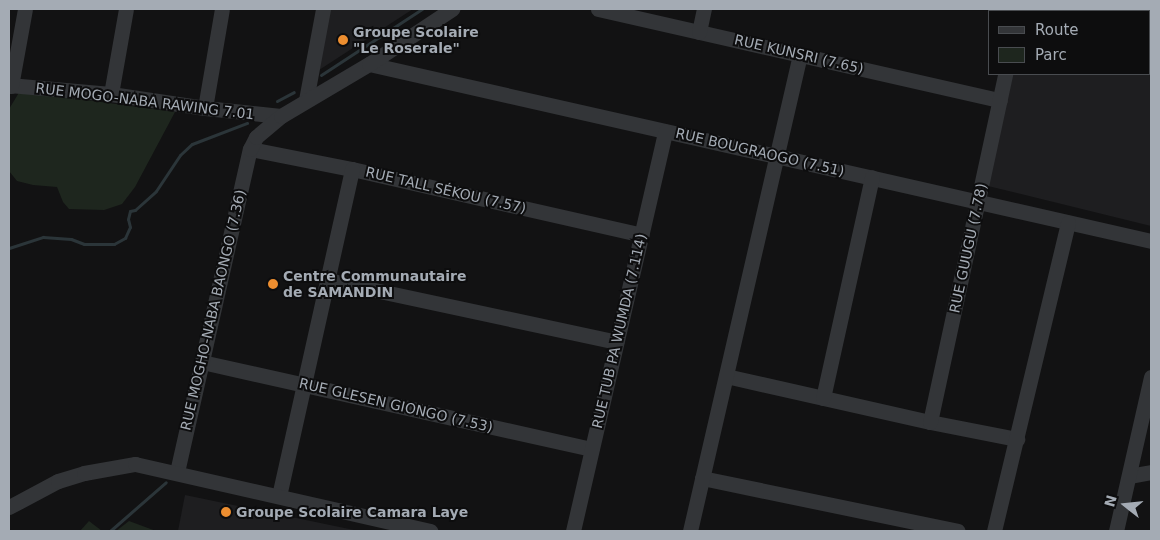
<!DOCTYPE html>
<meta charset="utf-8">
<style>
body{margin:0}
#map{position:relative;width:1160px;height:540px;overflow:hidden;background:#121213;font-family:"DejaVu Sans",sans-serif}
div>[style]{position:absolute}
.built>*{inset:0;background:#1e1e20}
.green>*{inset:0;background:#1e261e}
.stream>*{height:3px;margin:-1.5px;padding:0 1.5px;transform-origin:1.5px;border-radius:1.5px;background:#2b3539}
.minor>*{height:15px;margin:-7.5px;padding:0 7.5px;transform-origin:7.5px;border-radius:7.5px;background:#333538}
.dots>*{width:14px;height:14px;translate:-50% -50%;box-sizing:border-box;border:2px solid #0d0d0e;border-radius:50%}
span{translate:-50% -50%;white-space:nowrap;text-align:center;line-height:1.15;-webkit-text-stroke:4px #0d0d0e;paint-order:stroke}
.poi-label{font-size:14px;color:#a4abb4;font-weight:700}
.left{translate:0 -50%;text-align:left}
.street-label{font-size:14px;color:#a4abb4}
.frame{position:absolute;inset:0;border:10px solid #a4abb4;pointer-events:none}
.legend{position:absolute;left:988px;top:10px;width:162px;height:65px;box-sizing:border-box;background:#0d0d0e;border:1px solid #494c50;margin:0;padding:6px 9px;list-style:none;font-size:15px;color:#a4abb4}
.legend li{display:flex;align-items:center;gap:10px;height:25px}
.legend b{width:25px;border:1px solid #494c50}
.north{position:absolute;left:1100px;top:480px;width:50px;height:50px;-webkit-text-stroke:4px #0d0d0e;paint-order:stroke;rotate:286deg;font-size:14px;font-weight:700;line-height:20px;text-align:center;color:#a4abb4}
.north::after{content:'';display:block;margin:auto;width:18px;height:22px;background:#a4abb4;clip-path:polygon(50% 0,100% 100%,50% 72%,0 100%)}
</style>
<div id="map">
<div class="built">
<div style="clip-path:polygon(328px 9px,413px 9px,316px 72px)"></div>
<div style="clip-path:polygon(1027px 9px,1151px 9px,1151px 226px,988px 186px,1013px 74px,1149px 74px,1149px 11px,1027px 11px)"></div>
<div style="clip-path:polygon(185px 495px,354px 530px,354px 531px,178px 531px)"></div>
</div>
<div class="green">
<div style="clip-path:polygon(20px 91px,175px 112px,135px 187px,122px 204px,104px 210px,69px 209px,63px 202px,57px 187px,33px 185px,17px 181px,9px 171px,9px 109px)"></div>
<div style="clip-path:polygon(89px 521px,102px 531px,80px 531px)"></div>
<div style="clip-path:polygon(129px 521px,156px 531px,116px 531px)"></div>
</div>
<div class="stream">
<div style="left:321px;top:75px;width:121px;rotate:-33.2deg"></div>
<div style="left:277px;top:101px;width:19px;rotate:-28deg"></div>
<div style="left:9px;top:248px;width:36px;rotate:-18deg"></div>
<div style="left:43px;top:237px;width:28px;rotate:4deg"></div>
<div style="left:71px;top:239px;width:14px;rotate:21deg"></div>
<div style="left:84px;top:244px;width:30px"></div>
<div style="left:114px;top:244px;width:13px;rotate:-29deg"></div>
<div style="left:125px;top:238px;width:12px;rotate:-66deg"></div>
<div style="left:130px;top:227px;width:8px;rotate:-104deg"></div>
<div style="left:128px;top:219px;width:8px;rotate:-76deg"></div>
<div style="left:130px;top:211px;width:5px;rotate:-11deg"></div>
<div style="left:135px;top:210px;width:28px;rotate:-42deg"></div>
<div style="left:156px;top:191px;width:43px;rotate:-56.3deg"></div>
<div style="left:180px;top:155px;width:16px;rotate:-43deg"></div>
<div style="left:192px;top:144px;width:59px;rotate:-20.9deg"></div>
<div style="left:110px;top:531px;width:74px;rotate:-41.2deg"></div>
</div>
<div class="minor">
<div style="left:598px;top:9px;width:412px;rotate:12.8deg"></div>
<div style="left:1018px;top:11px;width:2px;rotate:-63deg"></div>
<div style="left:699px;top:32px;width:24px;rotate:-78deg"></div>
<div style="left:369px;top:64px;width:802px;rotate:12.75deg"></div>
<div style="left:9px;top:85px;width:102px;rotate:5deg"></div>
<div style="left:111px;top:94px;width:95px;rotate:8.5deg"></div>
<div style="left:205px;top:108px;width:76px;rotate:6deg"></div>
<div style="left:11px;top:86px;width:78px;rotate:-79.7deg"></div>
<div style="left:111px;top:94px;width:86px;rotate:-80deg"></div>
<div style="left:306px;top:100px;width:93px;rotate:-79.4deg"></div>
<div style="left:205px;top:108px;width:100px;rotate:-80.3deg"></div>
<div style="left:250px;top:149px;width:104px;rotate:11.1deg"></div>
<div style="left:352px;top:169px;width:297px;rotate:12.8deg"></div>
<div style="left:328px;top:280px;width:295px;rotate:12.1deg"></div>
<div style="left:202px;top:362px;width:399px;rotate:12.6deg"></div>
<div style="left:726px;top:376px;width:209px;rotate:12.7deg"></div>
<div style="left:930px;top:422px;width:89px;rotate:11.1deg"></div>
<div style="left:823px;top:398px;width:226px;rotate:-77.5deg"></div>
<div style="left:930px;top:422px;width:356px;rotate:-77.8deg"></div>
<div style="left:177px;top:472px;width:331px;rotate:-77.3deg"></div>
<div style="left:250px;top:149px;width:13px;rotate:-63deg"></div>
<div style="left:256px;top:137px;width:33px;rotate:-40deg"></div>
<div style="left:281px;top:116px;width:102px;rotate:-30.6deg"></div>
<div style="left:369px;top:64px;width:100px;rotate:-33.5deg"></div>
<div style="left:1129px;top:476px;width:22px;rotate:-10deg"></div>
<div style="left:702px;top:478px;width:261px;rotate:11.7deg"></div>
<div style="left:279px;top:496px;width:335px;rotate:-77.4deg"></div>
<div style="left:9px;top:507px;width:55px;rotate:-28deg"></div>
<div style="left:58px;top:481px;width:27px;rotate:-17deg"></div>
<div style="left:84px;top:473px;width:52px;rotate:-10deg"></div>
<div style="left:135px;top:464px;width:303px;rotate:12.8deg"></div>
<div style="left:573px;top:531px;width:410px;rotate:-77deg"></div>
<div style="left:690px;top:531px;width:489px;rotate:-77deg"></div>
<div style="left:994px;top:531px;width:317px;rotate:-76.5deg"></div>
<div style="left:1116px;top:531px;width:158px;rotate:-77.2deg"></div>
</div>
<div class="dots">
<div style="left:343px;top:40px;background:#ed8e30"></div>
<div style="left:273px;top:284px;background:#ed8e30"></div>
<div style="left:226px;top:512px;background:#ed8e30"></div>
</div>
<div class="poi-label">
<span class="left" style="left:353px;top:40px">Groupe Scolaire<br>"Le Roserale"</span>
<span class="left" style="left:283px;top:284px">Centre Communautaire<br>de SAMANDIN</span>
<span class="left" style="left:236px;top:512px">Groupe Scolaire Camara Laye</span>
</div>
<div class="street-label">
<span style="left:799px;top:54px;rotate:13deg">RUE KUNSRI (7.65)</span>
<span style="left:145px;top:101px;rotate:7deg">RUE MOGO-NABA RAWING 7.01</span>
<span style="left:760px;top:152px;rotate:13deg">RUE BOUGRAOGO (7.51)</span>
<span style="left:446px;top:190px;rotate:13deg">RUE TALL SÉKOU (7.57)</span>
<span style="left:968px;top:248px;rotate:-78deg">RUE GUUGU (7.78)</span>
<span style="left:213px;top:310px;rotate:-77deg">RUE MOGHO-NABA BAONGO (7.36)</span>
<span style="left:619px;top:331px;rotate:-77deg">RUE TUB PA WUMDA (7.114)</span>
<span style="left:396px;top:405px;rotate:13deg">RUE GLESEN GIONGO (7.53)</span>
</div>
<div class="frame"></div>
<ul class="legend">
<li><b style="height:6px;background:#333538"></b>Route</li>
<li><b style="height:14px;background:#1e261e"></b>Parc</li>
</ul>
<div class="north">N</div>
</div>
